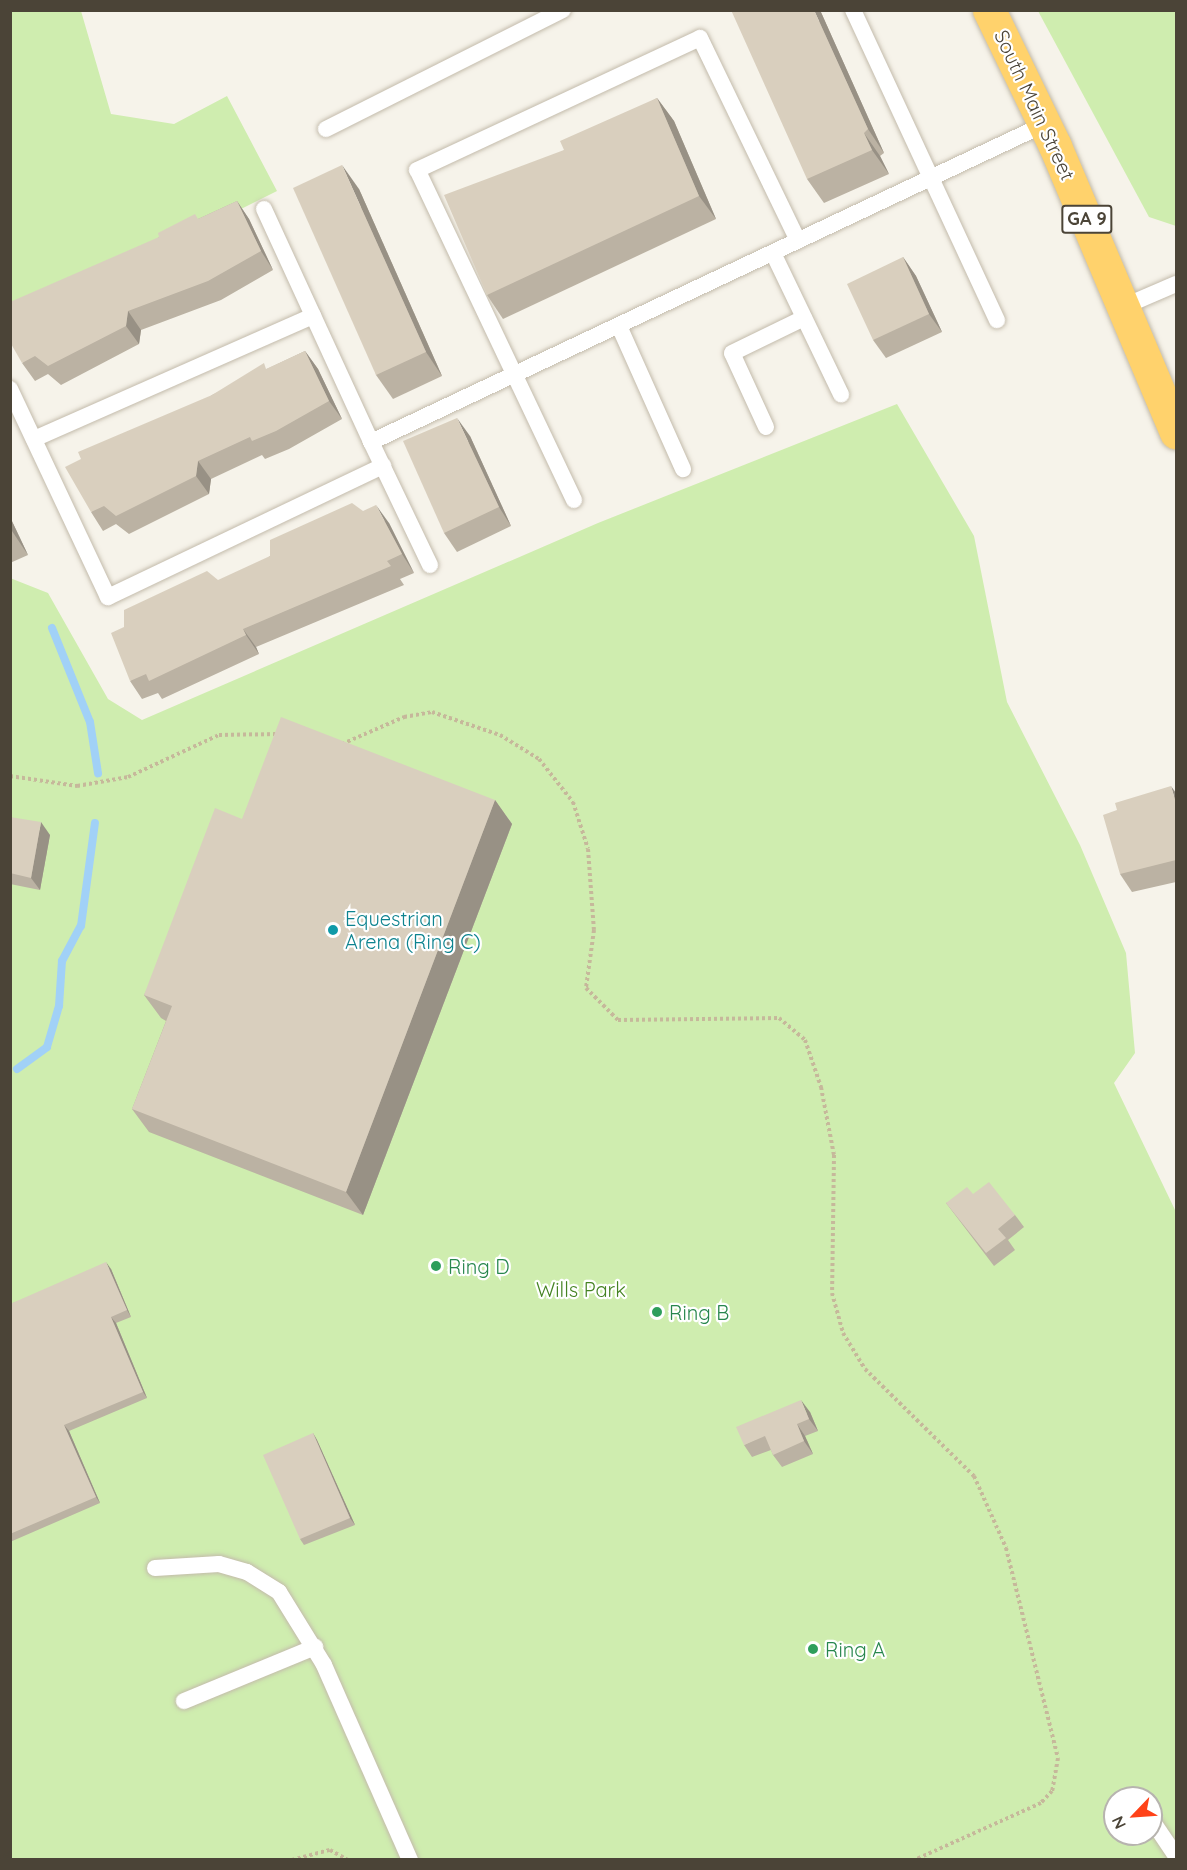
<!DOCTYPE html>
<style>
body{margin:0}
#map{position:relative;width:1187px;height:1870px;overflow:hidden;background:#f6f3ea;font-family:Quicksand,sans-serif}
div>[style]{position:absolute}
.green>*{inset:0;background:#cfedaf}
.stream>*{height:8px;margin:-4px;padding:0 4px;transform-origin:4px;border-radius:4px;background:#a1d1f7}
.path>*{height:4px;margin-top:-2px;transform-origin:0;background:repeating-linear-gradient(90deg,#c6b89b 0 3px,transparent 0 6px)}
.roads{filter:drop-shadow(0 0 2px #c3bbab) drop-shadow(0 0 2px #c3bbab)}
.lane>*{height:16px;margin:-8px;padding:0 8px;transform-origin:8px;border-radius:8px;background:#fff}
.highway>*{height:33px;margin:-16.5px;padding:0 16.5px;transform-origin:16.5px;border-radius:16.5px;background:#ffd26c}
.wall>*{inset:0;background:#bbb2a3}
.shaded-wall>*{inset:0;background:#989185}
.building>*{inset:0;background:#d9cfbe}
.dots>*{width:16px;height:16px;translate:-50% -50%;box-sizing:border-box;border:3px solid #fff;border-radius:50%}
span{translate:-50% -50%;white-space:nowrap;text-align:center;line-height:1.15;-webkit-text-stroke:4.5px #fff;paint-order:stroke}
.shield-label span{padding:2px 4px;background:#fff;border:2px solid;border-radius:4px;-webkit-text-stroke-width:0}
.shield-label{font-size:18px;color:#4b4437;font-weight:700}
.street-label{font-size:20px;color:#4b4437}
.culture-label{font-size:20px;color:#0d838f}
.left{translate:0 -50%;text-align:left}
.leisure-label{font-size:20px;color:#27864d}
.park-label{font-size:20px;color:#458323}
.frame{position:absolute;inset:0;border:12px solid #4b4437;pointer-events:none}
.north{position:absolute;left:1103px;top:1786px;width:60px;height:60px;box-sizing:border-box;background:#fff;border:2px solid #b7b4af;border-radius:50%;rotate:245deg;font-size:16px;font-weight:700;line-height:24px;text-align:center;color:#4b4437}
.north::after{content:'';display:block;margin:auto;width:21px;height:27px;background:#ff4218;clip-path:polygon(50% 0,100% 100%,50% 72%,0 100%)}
</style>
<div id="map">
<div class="green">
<div style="clip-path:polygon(11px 11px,81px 11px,111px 114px,174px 124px,227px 96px,277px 191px,11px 324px)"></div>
<div style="clip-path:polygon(1038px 11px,1176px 11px,1176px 226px,1149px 217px)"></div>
<div style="clip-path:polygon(evenodd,897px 404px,974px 536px,1007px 702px,1080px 845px,1126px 953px,1135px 1053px,1114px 1083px,1176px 1212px,1176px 1859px,11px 1859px,10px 578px,48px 593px,108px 699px,142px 720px,598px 523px,897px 404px,1115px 1798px,1151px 1798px,1151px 1834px,1115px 1834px,1115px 1798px)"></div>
</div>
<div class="stream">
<div style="left:52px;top:628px;width:101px;rotate:68deg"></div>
<div style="left:90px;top:722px;width:52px;rotate:81.1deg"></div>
<div style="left:17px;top:1069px;width:37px;rotate:-36deg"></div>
<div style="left:47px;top:1047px;width:43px;rotate:-73.7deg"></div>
<div style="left:59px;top:1006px;width:45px;rotate:-86.2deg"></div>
<div style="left:62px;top:961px;width:40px;rotate:-62deg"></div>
<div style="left:81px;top:926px;width:104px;rotate:-82.3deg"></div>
</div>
<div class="path">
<div style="left:342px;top:744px;width:68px;rotate:-23.5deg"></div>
<div style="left:404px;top:717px;width:28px;rotate:-10deg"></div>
<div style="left:432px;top:712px;width:72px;rotate:18.7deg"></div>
<div style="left:500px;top:735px;width:46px;rotate:31.6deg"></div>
<div style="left:539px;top:759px;width:55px;rotate:51.7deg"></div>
<div style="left:573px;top:802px;width:49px;rotate:72.3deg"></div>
<div style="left:588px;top:849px;width:81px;rotate:85.8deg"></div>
<div style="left:594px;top:930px;width:59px;rotate:97.9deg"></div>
<div style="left:586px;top:988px;width:45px;rotate:45deg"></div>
<div style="left:618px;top:1020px;width:161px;rotate:-0.7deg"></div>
<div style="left:779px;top:1018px;width:34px;rotate:40deg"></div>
<div style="left:805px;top:1040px;width:50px;rotate:71.2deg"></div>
<div style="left:821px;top:1087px;width:69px;rotate:79.2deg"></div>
<div style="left:834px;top:1155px;width:138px;rotate:90.8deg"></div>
<div style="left:832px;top:1293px;width:41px;rotate:74.6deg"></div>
<div style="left:843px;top:1333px;width:42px;rotate:58.6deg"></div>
<div style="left:865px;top:1369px;width:153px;rotate:44.5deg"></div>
<div style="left:974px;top:1476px;width:79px;rotate:66deg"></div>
<div style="left:1006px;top:1548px;width:216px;rotate:76.1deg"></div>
<div style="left:1058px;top:1758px;width:34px;rotate:100deg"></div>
<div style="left:1052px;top:1791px;width:16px;rotate:133deg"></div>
<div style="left:1041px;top:1803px;width:139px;rotate:155.8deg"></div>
<div style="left:10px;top:776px;width:68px;rotate:8.5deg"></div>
<div style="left:77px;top:786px;width:52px;rotate:-10deg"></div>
<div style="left:128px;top:777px;width:100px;rotate:-24.8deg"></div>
<div style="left:219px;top:735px;width:59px;rotate:-1deg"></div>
<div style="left:292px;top:1860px;width:39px;rotate:-15deg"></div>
<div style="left:330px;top:1850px;width:21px;rotate:29deg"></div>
</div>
<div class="roads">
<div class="lane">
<div style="left:853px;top:10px;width:342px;rotate:65.1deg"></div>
<div style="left:326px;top:129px;width:265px;rotate:-26.7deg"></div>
<div style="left:264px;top:209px;width:256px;rotate:65.3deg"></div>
<div style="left:773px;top:253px;width:157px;rotate:64.3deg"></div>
<div style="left:1125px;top:306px;width:56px;rotate:-23.3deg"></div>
<div style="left:619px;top:326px;width:157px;rotate:65.9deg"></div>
<div style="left:10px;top:389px;width:230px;rotate:64.8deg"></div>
<div style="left:108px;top:597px;width:305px;rotate:-25.5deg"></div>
<div style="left:766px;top:427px;width:81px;rotate:-114.7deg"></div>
<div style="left:732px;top:353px;width:80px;rotate:-25.9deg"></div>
<div style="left:34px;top:439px;width:305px;rotate:-23.8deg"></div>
<div style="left:574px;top:500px;width:365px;rotate:-115.4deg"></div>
<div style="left:417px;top:170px;width:312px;rotate:-25deg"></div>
<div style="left:700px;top:38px;width:225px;rotate:64.2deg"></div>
<div style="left:430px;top:565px;width:136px;rotate:-115.6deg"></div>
<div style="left:371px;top:442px;width:745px;rotate:-25.26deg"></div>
<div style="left:155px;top:1568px;width:64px;rotate:-3.6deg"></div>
<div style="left:219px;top:1564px;width:29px;rotate:16deg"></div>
<div style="left:247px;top:1572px;width:38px;rotate:32deg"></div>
<div style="left:279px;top:1592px;width:86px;rotate:58.3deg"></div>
<div style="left:324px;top:1665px;width:213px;rotate:66.2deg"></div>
<div style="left:184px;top:1701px;width:142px;rotate:-22.4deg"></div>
<div style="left:1151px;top:1819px;width:45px;rotate:56deg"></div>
</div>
<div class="highway">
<div style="left:989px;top:10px;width:151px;rotate:64.1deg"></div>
<div style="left:1055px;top:146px;width:311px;rotate:67.1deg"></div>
</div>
</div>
<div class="wall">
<div style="clip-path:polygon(820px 10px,884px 153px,880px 156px,889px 174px,824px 203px,807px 179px)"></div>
<div style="clip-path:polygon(657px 98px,674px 121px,716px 219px,503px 319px,487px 295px,564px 150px)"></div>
<div style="clip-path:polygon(359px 189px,442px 376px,393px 399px,376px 375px)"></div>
<div style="clip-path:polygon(237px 201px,249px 219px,273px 270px,221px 300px,141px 330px,139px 344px,61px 385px,48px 374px,35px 381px,22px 363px,159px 237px)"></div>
<div style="clip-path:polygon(903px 257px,916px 276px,942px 332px,886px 358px,873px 340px)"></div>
<div style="clip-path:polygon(305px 351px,318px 369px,342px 419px,289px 449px,265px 459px,262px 455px,211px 479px,209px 494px,129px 534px,116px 524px,103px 531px,91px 512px,212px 395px)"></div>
<div style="clip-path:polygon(470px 436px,511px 526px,457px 552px,444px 533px)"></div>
<div style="clip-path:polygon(363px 511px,389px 523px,414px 573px,400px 579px,404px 585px,256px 647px,259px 654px,162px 699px,158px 693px,142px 699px,130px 681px,270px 556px)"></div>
<div style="clip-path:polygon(10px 517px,28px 555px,10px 563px)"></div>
<div style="clip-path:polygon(1176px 793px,1176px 882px,1132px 892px,1120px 874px)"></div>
<div style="clip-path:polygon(495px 800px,512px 824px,363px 1215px,149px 1132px,132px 1109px,166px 1021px,161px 1018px,144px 995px,242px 819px)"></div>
<div style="clip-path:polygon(10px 817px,50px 835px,40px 890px,10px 884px)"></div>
<div style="clip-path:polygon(973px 1194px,1015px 1215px,1024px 1227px,1008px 1240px,1015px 1250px,994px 1266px,946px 1203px)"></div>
<div style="clip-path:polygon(111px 1269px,131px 1317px,116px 1323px,147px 1398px,69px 1431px,100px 1503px,10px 1542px,10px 1304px)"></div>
<div style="clip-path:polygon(810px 1412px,818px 1431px,805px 1436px,813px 1454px,782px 1467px,773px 1455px,771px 1450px,752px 1457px,744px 1445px)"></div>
<div style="clip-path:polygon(313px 1433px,317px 1440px,355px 1525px,304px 1545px,300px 1539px)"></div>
</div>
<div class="shaded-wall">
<div style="clip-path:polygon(814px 10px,820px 10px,884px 153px,868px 129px)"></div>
<div style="clip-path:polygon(657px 98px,674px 121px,716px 219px,699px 196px)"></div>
<div style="clip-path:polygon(864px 133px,880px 156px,889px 174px,872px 150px)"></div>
<div style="clip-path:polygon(342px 165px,359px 189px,442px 376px,426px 352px)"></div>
<div style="clip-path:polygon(237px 201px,249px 219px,273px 270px,261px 251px)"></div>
<div style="clip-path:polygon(903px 257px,916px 276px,942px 332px,929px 314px)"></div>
<div style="clip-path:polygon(128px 311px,141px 330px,139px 344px,126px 326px)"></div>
<div style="clip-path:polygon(305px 351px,318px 369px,342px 419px,329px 401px)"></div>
<div style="clip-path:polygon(457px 418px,470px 436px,511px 526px,499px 507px)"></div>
<div style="clip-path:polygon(198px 461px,211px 479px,209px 494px,196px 476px)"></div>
<div style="clip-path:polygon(376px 505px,389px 523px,414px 573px,402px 554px)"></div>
<div style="clip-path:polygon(10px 517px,28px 555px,10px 528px)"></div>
<div style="clip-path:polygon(243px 629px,256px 647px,259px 654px,246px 635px)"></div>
<div style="clip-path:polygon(1171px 786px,1176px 793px,1176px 803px)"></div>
<div style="clip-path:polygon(495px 800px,512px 824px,363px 1215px,346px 1192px)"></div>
<div style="clip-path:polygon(41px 822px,50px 835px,40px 890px,31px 878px)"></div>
<div style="clip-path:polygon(106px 1262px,111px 1269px,131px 1317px,127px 1310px)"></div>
<div style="clip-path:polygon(111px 1317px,116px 1323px,147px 1398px,143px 1392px)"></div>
<div style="clip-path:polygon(801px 1400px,810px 1412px,818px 1431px,809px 1419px)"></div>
<div style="clip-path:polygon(797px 1424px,805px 1436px,813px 1454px,804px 1441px)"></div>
<div style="clip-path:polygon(64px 1425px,69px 1431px,100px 1503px,96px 1497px)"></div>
<div style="clip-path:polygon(313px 1433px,317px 1440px,355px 1525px,350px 1518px)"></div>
</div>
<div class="building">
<div style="clip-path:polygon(731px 10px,814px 10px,868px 129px,864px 133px,872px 150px,807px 179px)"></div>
<div style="clip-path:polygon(657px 98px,699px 196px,487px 295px,444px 195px,564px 150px,560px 141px)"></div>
<div style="clip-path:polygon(342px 165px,426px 352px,376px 375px,293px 188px)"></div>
<div style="clip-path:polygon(237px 201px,261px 251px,208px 281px,128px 311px,126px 326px,48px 366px,35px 356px,22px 363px,10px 342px,10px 310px,12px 309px,10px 305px,10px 302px,159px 237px,158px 233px,195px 214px,198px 219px)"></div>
<div style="clip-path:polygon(903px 257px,929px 314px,873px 340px,847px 284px)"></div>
<div style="clip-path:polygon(305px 351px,329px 401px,276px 431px,252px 441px,250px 437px,198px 461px,196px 476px,116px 516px,104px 506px,91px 512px,65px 467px,81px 459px,78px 452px,212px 395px,264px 363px,266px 369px)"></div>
<div style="clip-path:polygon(457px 418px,499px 507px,444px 533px,403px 441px)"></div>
<div style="clip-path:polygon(352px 503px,363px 511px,376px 505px,402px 554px,387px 561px,391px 566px,243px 629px,246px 635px,149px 681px,146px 674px,130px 681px,111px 633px,124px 627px,124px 610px,207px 571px,218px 580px,270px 556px,270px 540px)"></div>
<div style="clip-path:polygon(281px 717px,495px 800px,346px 1192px,132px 1109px,172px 1006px,144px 995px,215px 808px,242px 819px)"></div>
<div style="clip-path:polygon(1171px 786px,1176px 803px,1176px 860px,1120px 874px,1103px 815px,1117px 810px,1115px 803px)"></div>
<div style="clip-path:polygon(10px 817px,41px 822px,31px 878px,10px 873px)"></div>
<div style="clip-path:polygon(989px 1182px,1015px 1215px,998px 1229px,1006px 1238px,986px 1253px,946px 1203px,967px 1187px,973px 1194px)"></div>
<div style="clip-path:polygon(106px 1262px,127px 1310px,111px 1317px,143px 1392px,64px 1425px,96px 1497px,10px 1534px,10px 1304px)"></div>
<div style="clip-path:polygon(801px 1400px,809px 1419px,797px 1424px,804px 1441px,773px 1455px,765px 1436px,744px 1445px,736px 1427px)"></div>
<div style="clip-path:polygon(313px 1433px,350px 1518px,300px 1539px,263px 1455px)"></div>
</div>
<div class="dots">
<div style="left:333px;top:930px;background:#0f9aa8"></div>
<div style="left:436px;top:1266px;background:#2e9e5b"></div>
<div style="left:657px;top:1312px;background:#2e9e5b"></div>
<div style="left:813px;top:1649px;background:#2e9e5b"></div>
</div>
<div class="shield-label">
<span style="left:1087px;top:219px">GA 9</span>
</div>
<div class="street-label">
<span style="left:1035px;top:105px;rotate:65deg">South Main Street</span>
</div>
<div class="culture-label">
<span class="left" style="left:345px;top:930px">Equestrian<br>Arena (Ring C)</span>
</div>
<div class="leisure-label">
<span class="left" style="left:448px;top:1266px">Ring D</span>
<span class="left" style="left:669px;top:1312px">Ring B</span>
<span class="left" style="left:825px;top:1649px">Ring A</span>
</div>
<div class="park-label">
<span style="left:581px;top:1289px">Wills Park</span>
</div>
<div class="frame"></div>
<div class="north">N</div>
</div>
